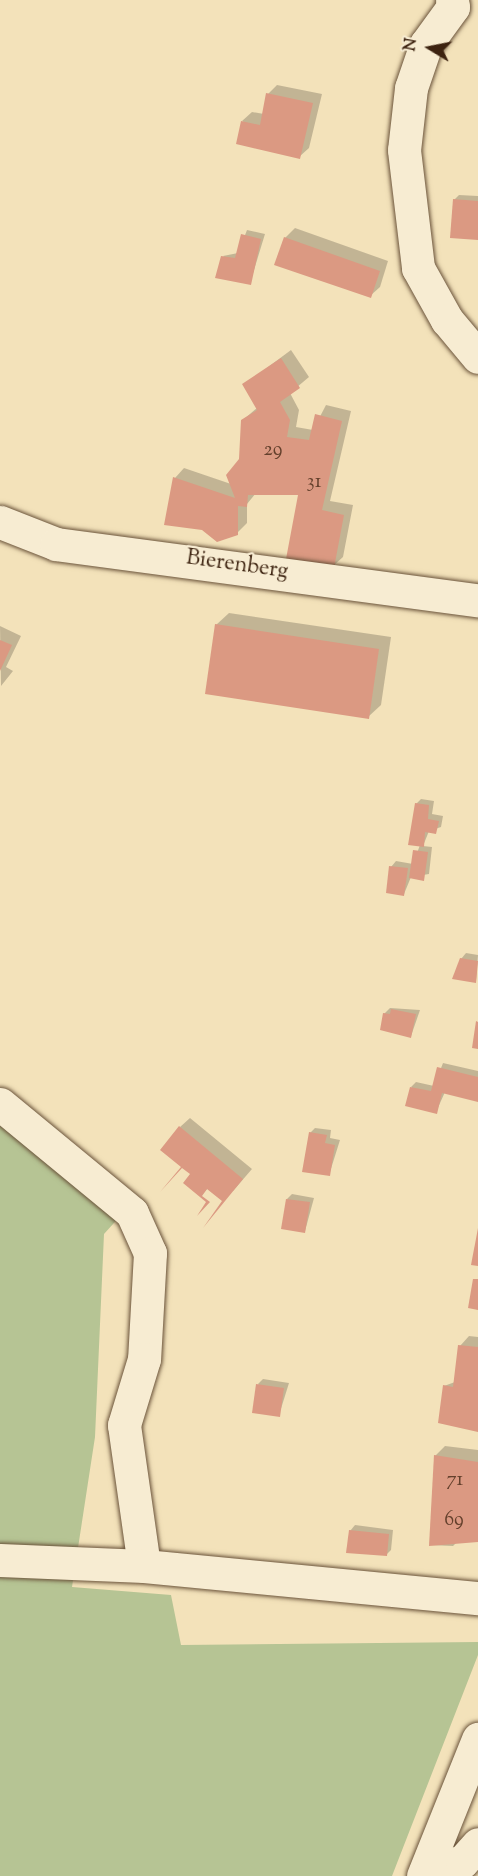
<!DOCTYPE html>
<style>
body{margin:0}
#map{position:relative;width:478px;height:1876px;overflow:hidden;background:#f3e2ba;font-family:"Sorts Mill Goudy",serif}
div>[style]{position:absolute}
.green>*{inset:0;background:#b6c494}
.shadow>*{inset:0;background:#0003}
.building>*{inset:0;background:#db9982}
.roads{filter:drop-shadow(0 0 2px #6a533a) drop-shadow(0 0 2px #6a533a)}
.minor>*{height:33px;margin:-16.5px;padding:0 16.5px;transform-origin:16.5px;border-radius:16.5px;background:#f7ecd2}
span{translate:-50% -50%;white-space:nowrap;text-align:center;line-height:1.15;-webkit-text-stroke:4.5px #f7ecd2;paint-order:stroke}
.number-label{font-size:20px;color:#64402c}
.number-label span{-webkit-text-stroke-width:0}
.street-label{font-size:22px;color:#3d2310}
.north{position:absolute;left:400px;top:18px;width:60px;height:60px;-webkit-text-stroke:4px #f7ecd2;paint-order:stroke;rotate:280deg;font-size:16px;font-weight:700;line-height:24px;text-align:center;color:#3d2310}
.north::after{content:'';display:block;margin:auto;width:21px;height:27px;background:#3d2310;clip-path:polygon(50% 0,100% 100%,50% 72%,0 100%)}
</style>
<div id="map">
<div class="green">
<div style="clip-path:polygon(0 1091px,132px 1203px,104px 1234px,95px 1437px,72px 1587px,171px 1595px,181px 1645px,478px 1642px,478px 1655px,392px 1876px,0 1876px)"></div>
</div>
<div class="shadow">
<div style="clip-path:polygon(277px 85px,322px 94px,309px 148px,299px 157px,242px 121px,252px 112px,264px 114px,268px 94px)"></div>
<div style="clip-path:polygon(459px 195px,478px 196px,478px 239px,454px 200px)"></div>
<div style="clip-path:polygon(295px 228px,388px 261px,380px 287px,370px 296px,285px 238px)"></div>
<div style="clip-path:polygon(247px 230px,265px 234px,250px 283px,223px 256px,238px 253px)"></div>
<div style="clip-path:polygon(291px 350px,309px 377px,290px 393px,299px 410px,296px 427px,313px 430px,326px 405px,351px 411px,330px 501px,353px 505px,343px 557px,333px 566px,300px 493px,256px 493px,247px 504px,247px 523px,237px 533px,175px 478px,184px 468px,231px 484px,241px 460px,243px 420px,257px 408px,244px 385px)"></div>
<div style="clip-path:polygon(229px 613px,391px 637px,381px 705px,368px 717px,216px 625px)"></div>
<div style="clip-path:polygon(0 626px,21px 636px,6px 667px,13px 671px,1px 686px)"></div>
<div style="clip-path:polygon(421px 799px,434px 801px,432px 814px,443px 816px,441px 827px,429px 831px,423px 846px,432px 847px,429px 874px,411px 877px,404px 894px,391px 867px,396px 861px,413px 864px,420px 845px,416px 804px)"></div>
<div style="clip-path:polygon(466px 953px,478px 955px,476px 981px,461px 959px)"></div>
<div style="clip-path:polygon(390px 1008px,420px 1010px,411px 1036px,384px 1014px)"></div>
<div style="clip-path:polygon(443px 1063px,478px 1071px,478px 1100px,445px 1092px,436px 1112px,411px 1087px,416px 1082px,434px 1086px)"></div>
<div style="clip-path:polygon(190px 1118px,252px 1169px,233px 1191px,208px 1188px,201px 1196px,180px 1127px)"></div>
<div style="clip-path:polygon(315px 1128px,331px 1130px,330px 1138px,340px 1140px,329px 1175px,310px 1133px)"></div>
<div style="clip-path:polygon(292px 1194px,314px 1198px,305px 1231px,287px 1199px)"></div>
<div style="clip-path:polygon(469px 1336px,478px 1337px,478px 1428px,457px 1427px,444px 1386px,455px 1382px,460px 1346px)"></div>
<div style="clip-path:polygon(263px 1379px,289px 1383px,279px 1415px,258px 1384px)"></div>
<div style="clip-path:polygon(445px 1446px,478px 1450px,478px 1541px,460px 1539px,453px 1546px,430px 1545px,435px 1456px)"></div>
<div style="clip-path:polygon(355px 1525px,393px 1530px,391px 1550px,386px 1555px,350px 1531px)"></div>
</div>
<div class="building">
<div style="clip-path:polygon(266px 93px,313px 103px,300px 159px,236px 144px,241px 121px,260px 125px)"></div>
<div style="clip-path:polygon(453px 199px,478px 201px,478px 240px,450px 238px)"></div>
<div style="clip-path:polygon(241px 234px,261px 239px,251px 285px,215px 278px,221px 256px,235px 258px)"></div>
<div style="clip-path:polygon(284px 237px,380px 271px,371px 298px,274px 265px)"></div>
<div style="clip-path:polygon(281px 358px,300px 388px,280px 402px,290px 420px,287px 437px,309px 440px,315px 414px,342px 421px,322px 510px,344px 515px,334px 568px,286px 559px,298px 495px,248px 495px,247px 507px,238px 506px,238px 535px,217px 542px,202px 530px,164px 525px,173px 477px,235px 498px,226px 475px,239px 459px,241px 420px,257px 410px,242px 384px)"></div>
<div style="clip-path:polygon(215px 624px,379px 649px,369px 719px,205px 694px)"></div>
<div style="clip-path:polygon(0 640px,12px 645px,0 671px)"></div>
<div style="clip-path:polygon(415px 803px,429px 805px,428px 819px,439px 821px,436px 834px,425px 832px,424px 847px,408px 845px)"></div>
<div style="clip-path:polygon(413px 850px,428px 852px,424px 881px,409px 878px)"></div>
<div style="clip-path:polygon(389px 866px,408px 868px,404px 896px,386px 893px)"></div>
<div style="clip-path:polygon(460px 958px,478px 961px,476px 983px,452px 979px)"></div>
<div style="clip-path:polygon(391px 1009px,416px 1014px,411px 1038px,380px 1030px,383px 1013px,390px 1014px)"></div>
<div style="clip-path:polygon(476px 1021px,478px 1022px,478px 1049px,472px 1048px)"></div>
<div style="clip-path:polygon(437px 1067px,478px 1077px,478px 1102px,442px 1093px,437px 1114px,405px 1106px,410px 1087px,431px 1091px)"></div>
<div style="clip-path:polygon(179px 1126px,243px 1179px,203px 1228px,222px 1201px,207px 1189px,202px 1196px,210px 1202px,197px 1216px,206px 1202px,183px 1183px,190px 1174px,182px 1168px,160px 1192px,181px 1167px,160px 1150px)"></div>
<div style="clip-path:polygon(309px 1132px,327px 1135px,325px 1143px,335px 1145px,330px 1176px,302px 1172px)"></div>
<div style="clip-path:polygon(286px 1199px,310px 1202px,305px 1233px,281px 1229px)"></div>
<div style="clip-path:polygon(478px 1228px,478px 1266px,471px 1265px)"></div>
<div style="clip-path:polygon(473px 1279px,478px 1279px,478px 1310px,468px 1308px)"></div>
<div style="clip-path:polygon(458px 1345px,478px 1347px,478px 1432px,438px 1423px,443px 1385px,453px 1387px)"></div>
<div style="clip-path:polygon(256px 1384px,284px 1388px,280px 1417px,252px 1413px)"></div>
<div style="clip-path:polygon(434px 1455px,478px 1462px,478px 1542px,429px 1546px)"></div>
<div style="clip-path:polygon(349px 1530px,389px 1534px,387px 1556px,346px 1553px)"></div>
</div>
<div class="roads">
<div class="minor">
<div style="left:452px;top:0;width:7px;rotate:82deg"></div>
<div style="left:453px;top:7px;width:46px;rotate:126.1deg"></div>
<div style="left:426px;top:44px;width:46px;rotate:108.8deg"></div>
<div style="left:411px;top:88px;width:62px;rotate:96.4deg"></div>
<div style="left:404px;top:150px;width:119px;rotate:83.2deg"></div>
<div style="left:418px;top:268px;width:60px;rotate:60.9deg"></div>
<div style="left:447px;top:320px;width:48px;rotate:50deg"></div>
<div style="left:0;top:522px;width:60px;rotate:21.4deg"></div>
<div style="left:56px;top:544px;width:426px;rotate:7.6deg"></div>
<div style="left:0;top:1104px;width:171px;rotate:39.5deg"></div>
<div style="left:132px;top:1213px;width:44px;rotate:65.8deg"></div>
<div style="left:150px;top:1253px;width:106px;rotate:93.2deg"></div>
<div style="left:144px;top:1359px;width:69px;rotate:106.9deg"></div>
<div style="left:124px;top:1425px;width:142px;rotate:81.9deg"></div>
<div style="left:144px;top:1566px;width:336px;rotate:5.5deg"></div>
<div style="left:0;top:1560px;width:144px;rotate:2.4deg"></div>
<div style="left:426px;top:1870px;width:37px;rotate:-13deg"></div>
<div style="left:462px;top:1862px;width:24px;rotate:-48deg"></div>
<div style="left:423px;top:1876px;width:148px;rotate:-68.1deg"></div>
</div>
</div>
<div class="number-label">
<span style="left:273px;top:450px">29</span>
<span style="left:314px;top:482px">31</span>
<span style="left:455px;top:1480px">71</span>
<span style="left:454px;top:1520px">69</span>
</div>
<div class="street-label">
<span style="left:237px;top:566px;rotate:8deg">Bierenberg</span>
</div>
<div class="north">N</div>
</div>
